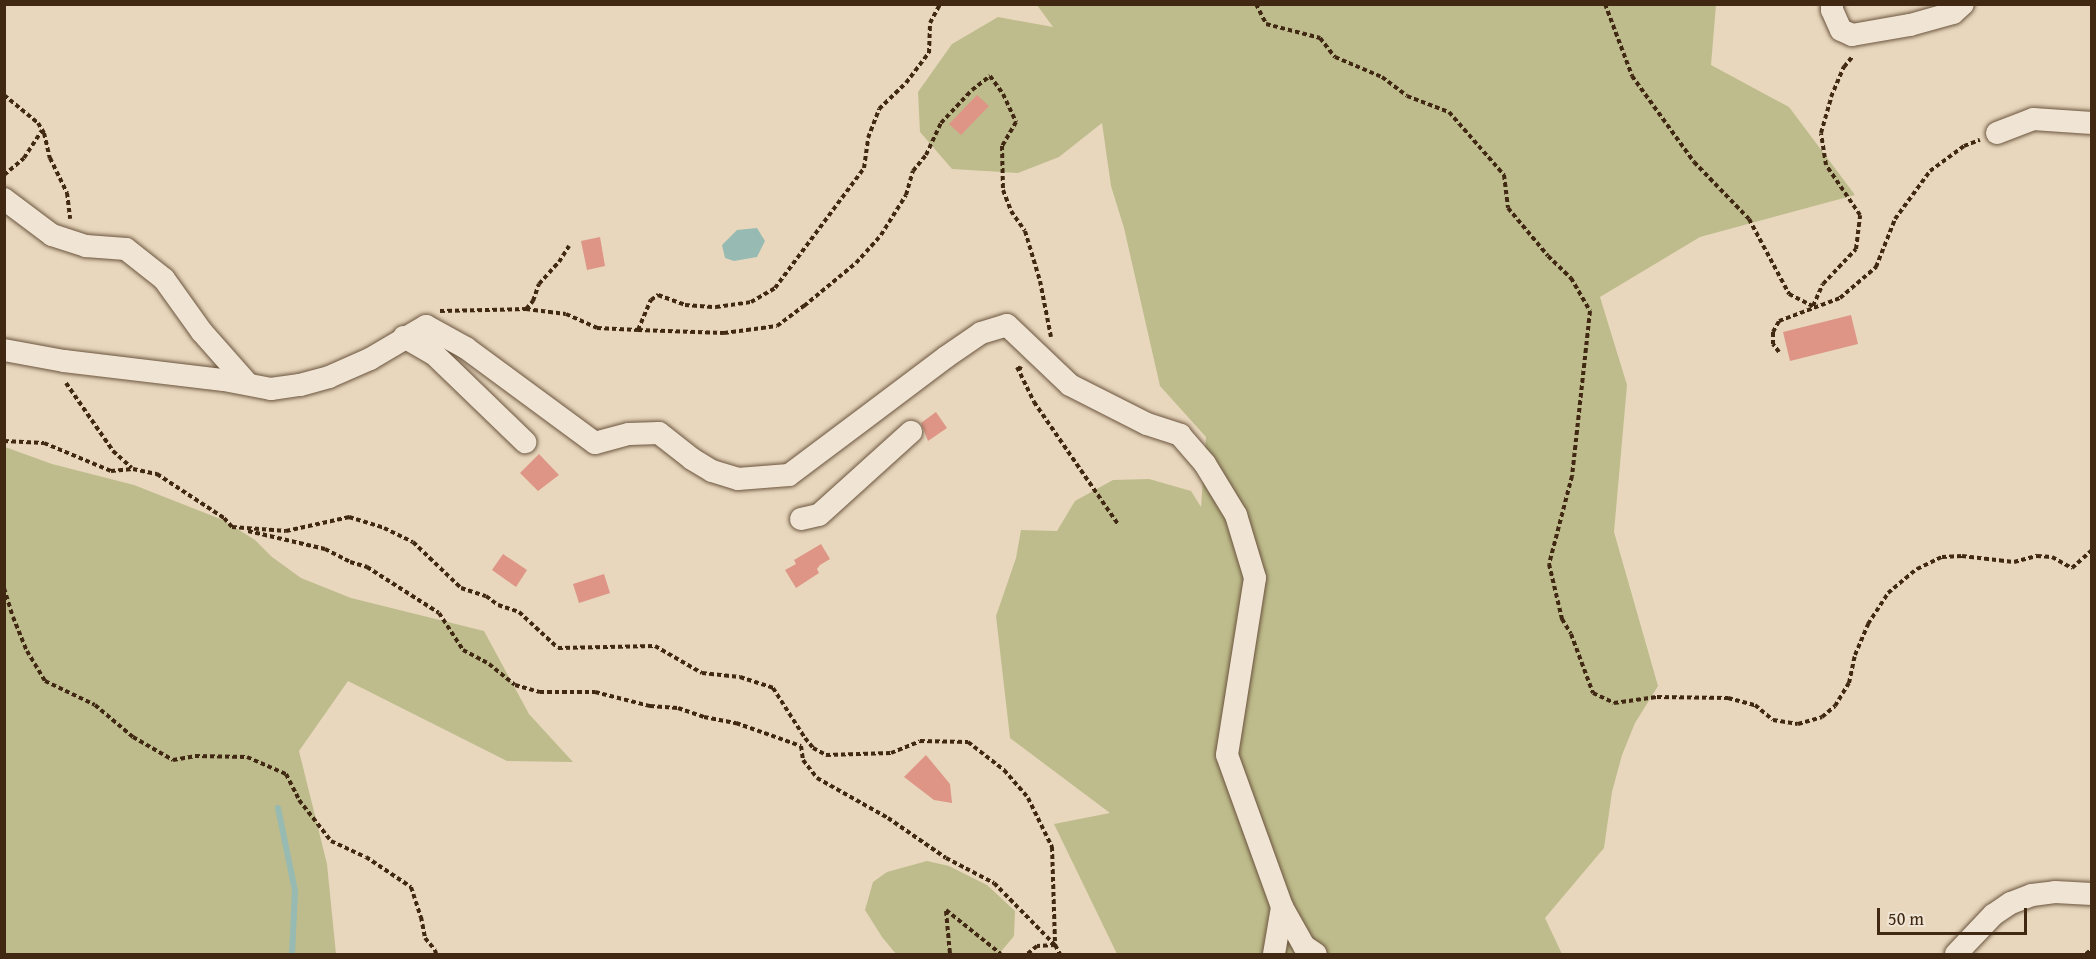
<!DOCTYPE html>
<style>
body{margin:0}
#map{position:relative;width:2096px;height:959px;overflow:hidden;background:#e8d7bd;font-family:"Gentium Book Plus",serif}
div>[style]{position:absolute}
.green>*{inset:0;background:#bebc8c}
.water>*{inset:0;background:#97bab2}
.stream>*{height:6px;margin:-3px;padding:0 3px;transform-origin:3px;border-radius:3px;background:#97bab2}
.building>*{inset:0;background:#de9586}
.path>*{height:4px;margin-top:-2px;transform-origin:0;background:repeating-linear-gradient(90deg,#412813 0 4.5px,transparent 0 7.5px)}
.roads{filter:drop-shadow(0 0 2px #6b543e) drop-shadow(0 0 2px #6b543e)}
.minor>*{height:22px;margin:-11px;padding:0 11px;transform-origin:11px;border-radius:11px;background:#f0e5d4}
span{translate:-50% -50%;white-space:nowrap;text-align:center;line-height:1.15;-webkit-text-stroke:4.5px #f0e5d4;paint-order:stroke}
.frame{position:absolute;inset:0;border:6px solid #412813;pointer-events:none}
.scale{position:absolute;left:1877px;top:908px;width:150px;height:27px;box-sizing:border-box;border:3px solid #412813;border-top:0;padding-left:8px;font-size:18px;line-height:21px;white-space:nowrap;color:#412813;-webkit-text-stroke:4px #f0e5d4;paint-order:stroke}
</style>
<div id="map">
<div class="green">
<div style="clip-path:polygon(1037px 5px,1716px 5px,1711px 65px,1789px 107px,1855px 195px,1700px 237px,1600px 297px,1627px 385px,1614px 532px,1658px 686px,1635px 723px,1622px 755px,1612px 792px,1604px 848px,1545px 918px,1562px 954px,1117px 954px,1054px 824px,1110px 813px,1010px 738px,996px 616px,1016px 558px,1021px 530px,1057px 531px,1075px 501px,1113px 480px,1149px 479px,1191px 491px,1201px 507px,1206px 437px,1160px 386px,1124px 228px,1111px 186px,1102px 123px,1059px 157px,1018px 173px,952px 169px,920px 132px,918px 92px,952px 44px,998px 17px,1053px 27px)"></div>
<div style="clip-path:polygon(5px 447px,52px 464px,134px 485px,223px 520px,255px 540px,272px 557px,301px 578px,351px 598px,484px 631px,529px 714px,573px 762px,507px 761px,348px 681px,299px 751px,327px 864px,336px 954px,5px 954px)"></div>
<div style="clip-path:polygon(927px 861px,949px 866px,987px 885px,1015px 911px,1014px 936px,999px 954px,896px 954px,882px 937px,865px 910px,873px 882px,887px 872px)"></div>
</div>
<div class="water">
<div style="clip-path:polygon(757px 228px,765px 241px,757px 257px,734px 261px,725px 258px,722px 245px,737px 230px)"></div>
</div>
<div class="stream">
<div style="left:278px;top:808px;width:85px;rotate:78.4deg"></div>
<div style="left:295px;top:891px;width:63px;rotate:92.7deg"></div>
</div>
<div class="building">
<div style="clip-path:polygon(977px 95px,989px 106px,961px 135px,949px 124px)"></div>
<div style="clip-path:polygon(600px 237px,605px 266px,587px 270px,581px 241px)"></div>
<div style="clip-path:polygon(1851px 315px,1858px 344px,1790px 361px,1783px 332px)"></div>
<div style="clip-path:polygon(936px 412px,947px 428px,928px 441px,921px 423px)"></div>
<div style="clip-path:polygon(539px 454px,559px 475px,538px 491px,520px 473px)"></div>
<div style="clip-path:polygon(821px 544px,830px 559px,820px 565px,817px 569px,819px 573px,796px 588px,785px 570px,796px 564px,794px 560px)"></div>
<div style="clip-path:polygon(503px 554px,527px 570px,516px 587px,492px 570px)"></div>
<div style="clip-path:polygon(604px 574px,610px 593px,579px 603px,573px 584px)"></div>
<div style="clip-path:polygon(926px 755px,950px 784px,952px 803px,934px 800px,904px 777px)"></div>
</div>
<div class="path">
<div style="left:1256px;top:4px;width:22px;rotate:63deg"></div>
<div style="left:1266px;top:24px;width:56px;rotate:14.5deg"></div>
<div style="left:1320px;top:38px;width:24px;rotate:52deg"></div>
<div style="left:1335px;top:57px;width:51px;rotate:23.1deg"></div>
<div style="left:1382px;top:77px;width:31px;rotate:37deg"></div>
<div style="left:1407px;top:96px;width:45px;rotate:20.9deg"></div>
<div style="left:1449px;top:112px;width:84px;rotate:48.9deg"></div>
<div style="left:1504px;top:175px;width:33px;rotate:83deg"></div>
<div style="left:1508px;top:208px;width:62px;rotate:50.2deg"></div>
<div style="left:1548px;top:256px;width:32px;rotate:44deg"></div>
<div style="left:1571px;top:278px;width:38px;rotate:60deg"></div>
<div style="left:1590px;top:311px;width:166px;rotate:96.2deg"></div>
<div style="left:1572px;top:476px;width:91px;rotate:104.6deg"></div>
<div style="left:1549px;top:564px;width:57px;rotate:76.7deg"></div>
<div style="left:1562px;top:619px;width:17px;rotate:59deg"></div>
<div style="left:1571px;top:634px;width:63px;rotate:69.6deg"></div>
<div style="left:1593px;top:693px;width:23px;rotate:25deg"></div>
<div style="left:1614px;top:703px;width:43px;rotate:-7.9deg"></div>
<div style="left:1657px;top:697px;width:71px;rotate:0.8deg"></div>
<div style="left:1728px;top:698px;width:28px;rotate:15deg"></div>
<div style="left:1755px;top:705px;width:23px;rotate:40deg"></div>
<div style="left:1773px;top:720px;width:25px;rotate:9deg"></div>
<div style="left:1798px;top:724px;width:25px;rotate:-16deg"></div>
<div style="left:1822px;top:717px;width:17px;rotate:-40deg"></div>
<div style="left:1835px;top:706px;width:27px;rotate:-59deg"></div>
<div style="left:1849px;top:683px;width:29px;rotate:-78deg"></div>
<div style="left:1855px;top:655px;width:34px;rotate:-67deg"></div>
<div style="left:1868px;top:624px;width:37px;rotate:-57deg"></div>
<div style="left:1888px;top:593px;width:38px;rotate:-40deg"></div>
<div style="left:1917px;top:569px;width:28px;rotate:-26deg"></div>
<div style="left:1942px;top:557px;width:20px;rotate:-3deg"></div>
<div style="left:1962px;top:556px;width:52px;rotate:6.6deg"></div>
<div style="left:2014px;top:562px;width:24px;rotate:-15deg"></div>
<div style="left:2037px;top:556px;width:15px;rotate:4deg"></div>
<div style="left:2052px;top:557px;width:23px;rotate:29deg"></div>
<div style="left:2072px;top:568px;width:27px;rotate:-42deg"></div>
<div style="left:1605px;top:4px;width:77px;rotate:69.4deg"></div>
<div style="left:1632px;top:76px;width:106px;rotate:54.2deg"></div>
<div style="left:1694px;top:162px;width:79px;rotate:46deg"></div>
<div style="left:1749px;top:219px;width:85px;rotate:61.9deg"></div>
<div style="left:1789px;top:294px;width:27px;rotate:27deg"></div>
<div style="left:4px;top:95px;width:44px;rotate:39.5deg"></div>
<div style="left:38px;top:123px;width:12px;rotate:59deg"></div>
<div style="left:44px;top:133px;width:26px;rotate:77deg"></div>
<div style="left:50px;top:158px;width:39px;rotate:64deg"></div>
<div style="left:67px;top:193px;width:26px;rotate:83deg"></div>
<div style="left:4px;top:175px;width:26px;rotate:-40deg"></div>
<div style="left:24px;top:158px;width:33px;rotate:-57deg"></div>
<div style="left:1813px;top:306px;width:24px;rotate:-66deg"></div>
<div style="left:1823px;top:284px;width:48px;rotate:-46.7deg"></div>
<div style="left:1856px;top:249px;width:34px;rotate:-83deg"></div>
<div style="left:1860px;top:215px;width:60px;rotate:-124.2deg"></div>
<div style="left:1826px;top:165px;width:32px;rotate:-99deg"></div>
<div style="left:1821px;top:133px;width:37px;rotate:-74deg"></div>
<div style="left:1831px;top:97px;width:33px;rotate:-67deg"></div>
<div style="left:1844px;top:67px;width:14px;rotate:-51deg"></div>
<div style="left:526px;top:309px;width:40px;rotate:7.1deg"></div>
<div style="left:566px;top:314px;width:34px;rotate:24deg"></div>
<div style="left:597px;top:328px;width:41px;rotate:2.8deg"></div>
<div style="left:638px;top:330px;width:33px;rotate:-67deg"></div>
<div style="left:651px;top:300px;width:9px;rotate:-36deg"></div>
<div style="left:658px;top:295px;width:29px;rotate:20deg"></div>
<div style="left:685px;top:305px;width:31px;rotate:4deg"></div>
<div style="left:716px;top:307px;width:35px;rotate:-8deg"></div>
<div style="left:751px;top:302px;width:28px;rotate:-30deg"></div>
<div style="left:775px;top:288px;width:149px;rotate:-53.4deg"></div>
<div style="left:864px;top:168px;width:30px;rotate:-82deg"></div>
<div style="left:868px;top:138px;width:31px;rotate:-69deg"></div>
<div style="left:879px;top:109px;width:37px;rotate:-44deg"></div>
<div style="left:906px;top:83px;width:38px;rotate:-53deg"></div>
<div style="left:929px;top:53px;width:30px;rotate:-88deg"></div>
<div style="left:930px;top:23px;width:21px;rotate:-62deg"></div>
<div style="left:440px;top:311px;width:86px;rotate:-1.3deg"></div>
<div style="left:526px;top:309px;width:11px;rotate:-49deg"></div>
<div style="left:533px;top:301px;width:18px;rotate:-71deg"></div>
<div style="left:539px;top:284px;width:30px;rotate:-48deg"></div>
<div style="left:559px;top:262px;width:19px;rotate:-58deg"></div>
<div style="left:638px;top:330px;width:86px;rotate:2deg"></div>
<div style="left:724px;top:333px;width:53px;rotate:-7.5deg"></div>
<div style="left:777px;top:326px;width:34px;rotate:-37deg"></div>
<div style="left:804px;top:306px;width:67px;rotate:-39.6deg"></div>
<div style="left:856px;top:263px;width:38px;rotate:-48deg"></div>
<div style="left:881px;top:235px;width:47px;rotate:-58deg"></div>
<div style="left:906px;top:195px;width:25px;rotate:-74deg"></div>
<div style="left:913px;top:171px;width:21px;rotate:-51deg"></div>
<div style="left:926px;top:155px;width:35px;rotate:-65deg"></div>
<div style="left:941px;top:123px;width:45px;rotate:-46.8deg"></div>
<div style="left:972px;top:90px;width:23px;rotate:-38deg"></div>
<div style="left:990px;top:76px;width:22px;rotate:54deg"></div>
<div style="left:1003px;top:94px;width:31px;rotate:65deg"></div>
<div style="left:1016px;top:122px;width:28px;rotate:120deg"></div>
<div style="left:1002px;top:146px;width:44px;rotate:88.7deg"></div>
<div style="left:1003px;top:190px;width:22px;rotate:69deg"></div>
<div style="left:1011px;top:211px;width:24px;rotate:55deg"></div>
<div style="left:1025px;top:231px;width:52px;rotate:73.3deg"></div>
<div style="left:1040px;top:281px;width:57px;rotate:78.9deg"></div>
<div style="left:1779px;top:352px;width:10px;rotate:-127deg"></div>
<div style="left:1773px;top:344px;width:12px;rotate:-90deg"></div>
<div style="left:1773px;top:332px;width:13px;rotate:-61deg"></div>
<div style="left:1779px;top:321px;width:65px;rotate:-20.7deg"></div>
<div style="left:1840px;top:298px;width:48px;rotate:-40.7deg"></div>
<div style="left:1876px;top:267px;width:52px;rotate:-68.4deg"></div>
<div style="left:1895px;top:219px;width:59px;rotate:-53.9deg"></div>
<div style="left:1930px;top:171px;width:42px;rotate:-36.3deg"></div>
<div style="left:1964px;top:146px;width:17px;rotate:-21deg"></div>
<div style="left:1022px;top:369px;width:5px;rotate:-158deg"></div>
<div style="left:1017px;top:367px;width:39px;rotate:64deg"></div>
<div style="left:1034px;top:402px;width:148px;rotate:55.5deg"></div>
<div style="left:66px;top:383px;width:83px;rotate:55.3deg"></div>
<div style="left:113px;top:451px;width:25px;rotate:42deg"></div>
<div style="left:4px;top:441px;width:40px;rotate:2.9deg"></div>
<div style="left:44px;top:443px;width:73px;rotate:22.7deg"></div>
<div style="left:111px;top:471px;width:22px;rotate:-5deg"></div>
<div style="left:133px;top:469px;width:25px;rotate:12deg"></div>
<div style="left:157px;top:474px;width:80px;rotate:33.3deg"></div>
<div style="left:224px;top:518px;width:12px;rotate:48deg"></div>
<div style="left:232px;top:527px;width:54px;rotate:4.2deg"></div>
<div style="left:286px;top:531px;width:65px;rotate:-12.5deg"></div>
<div style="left:349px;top:517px;width:37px;rotate:17deg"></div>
<div style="left:384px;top:528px;width:32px;rotate:26deg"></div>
<div style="left:413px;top:542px;width:66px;rotate:43.8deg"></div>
<div style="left:461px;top:588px;width:26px;rotate:18deg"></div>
<div style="left:486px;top:596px;width:15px;rotate:37deg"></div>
<div style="left:498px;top:605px;width:22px;rotate:18deg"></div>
<div style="left:519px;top:612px;width:53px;rotate:42.7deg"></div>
<div style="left:558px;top:648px;width:97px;rotate:-1.2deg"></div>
<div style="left:655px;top:646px;width:54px;rotate:29.9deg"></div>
<div style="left:702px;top:673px;width:38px;rotate:6deg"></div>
<div style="left:740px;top:677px;width:35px;rotate:18deg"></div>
<div style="left:773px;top:688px;width:59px;rotate:57.4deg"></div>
<div style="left:805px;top:738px;width:13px;rotate:51deg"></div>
<div style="left:813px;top:748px;width:15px;rotate:28deg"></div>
<div style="left:826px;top:755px;width:65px;rotate:-1.8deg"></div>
<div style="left:891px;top:753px;width:31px;rotate:-22deg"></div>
<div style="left:920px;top:741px;width:48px;rotate:1.2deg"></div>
<div style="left:968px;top:742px;width:46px;rotate:37.9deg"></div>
<div style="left:1004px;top:770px;width:37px;rotate:49deg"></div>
<div style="left:1028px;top:798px;width:55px;rotate:63.9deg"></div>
<div style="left:1052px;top:847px;width:98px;rotate:88.2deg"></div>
<div style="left:1055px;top:945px;width:10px;rotate:61deg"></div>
<div style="left:248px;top:531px;width:79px;rotate:13.2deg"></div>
<div style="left:325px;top:549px;width:28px;rotate:27deg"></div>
<div style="left:350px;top:562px;width:18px;rotate:16deg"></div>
<div style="left:367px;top:567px;width:85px;rotate:32.6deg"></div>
<div style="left:439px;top:613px;width:44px;rotate:57deg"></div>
<div style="left:463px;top:650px;width:30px;rotate:28deg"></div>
<div style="left:489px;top:664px;width:33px;rotate:39deg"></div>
<div style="left:515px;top:685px;width:26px;rotate:16deg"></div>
<div style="left:540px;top:692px;width:55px"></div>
<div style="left:595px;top:692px;width:57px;rotate:14.3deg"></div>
<div style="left:650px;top:706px;width:28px;rotate:4deg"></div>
<div style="left:678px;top:708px;width:28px;rotate:19deg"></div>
<div style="left:704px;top:717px;width:33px;rotate:11deg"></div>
<div style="left:736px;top:723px;width:69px;rotate:19.5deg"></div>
<div style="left:801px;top:746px;width:14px;rotate:82deg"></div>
<div style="left:803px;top:760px;width:23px;rotate:52deg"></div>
<div style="left:817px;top:778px;width:81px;rotate:29.4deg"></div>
<div style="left:888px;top:818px;width:70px;rotate:34.6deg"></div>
<div style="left:946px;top:858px;width:54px;rotate:27.5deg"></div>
<div style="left:994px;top:883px;width:87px;rotate:45.5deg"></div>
<div style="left:1055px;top:945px;width:18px;rotate:177deg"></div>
<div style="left:1037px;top:946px;width:13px;rotate:141deg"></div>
<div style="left:4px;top:588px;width:30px;rotate:73deg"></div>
<div style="left:13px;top:617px;width:37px;rotate:68deg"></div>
<div style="left:27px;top:651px;width:35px;rotate:59deg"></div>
<div style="left:45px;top:681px;width:55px;rotate:25.6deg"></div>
<div style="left:95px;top:705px;width:50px;rotate:40.1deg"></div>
<div style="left:133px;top:737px;width:46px;rotate:29.9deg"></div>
<div style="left:173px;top:760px;width:22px;rotate:-10deg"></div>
<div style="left:195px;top:756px;width:52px;rotate:1.1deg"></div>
<div style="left:247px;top:757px;width:43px;rotate:23.6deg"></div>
<div style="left:286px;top:774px;width:29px;rotate:63deg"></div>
<div style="left:299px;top:800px;width:52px;rotate:52deg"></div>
<div style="left:331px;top:841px;width:38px;rotate:25deg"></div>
<div style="left:366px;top:857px;width:54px;rotate:33.7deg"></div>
<div style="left:411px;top:887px;width:32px;rotate:72deg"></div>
<div style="left:421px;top:917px;width:21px;rotate:79deg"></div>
<div style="left:425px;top:938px;width:16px;rotate:50deg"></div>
<div style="left:435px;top:950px;width:4px;rotate:76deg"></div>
<div style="left:946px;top:910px;width:70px;rotate:38.7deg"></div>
<div style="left:946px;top:911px;width:43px;rotate:84.7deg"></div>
<div style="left:2086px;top:954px;width:8px;rotate:-40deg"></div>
</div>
<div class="roads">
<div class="minor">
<div style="left:1832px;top:4px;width:6px;rotate:90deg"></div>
<div style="left:1832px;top:10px;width:22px;rotate:66deg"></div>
<div style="left:1841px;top:30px;width:12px;rotate:24deg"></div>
<div style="left:1852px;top:35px;width:59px;rotate:-9.8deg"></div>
<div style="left:1910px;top:25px;width:45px;rotate:-15.6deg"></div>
<div style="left:1953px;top:13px;width:13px;rotate:-42deg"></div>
<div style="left:1997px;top:133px;width:39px;rotate:-21deg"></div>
<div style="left:2033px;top:119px;width:59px;rotate:3.9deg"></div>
<div style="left:4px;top:199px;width:60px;rotate:36.9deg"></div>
<div style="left:52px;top:235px;width:36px;rotate:18deg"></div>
<div style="left:86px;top:246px;width:40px;rotate:4.3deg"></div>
<div style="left:126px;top:249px;width:48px;rotate:38.3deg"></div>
<div style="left:164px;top:279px;width:65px;rotate:54.4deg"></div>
<div style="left:202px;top:332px;width:69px;rotate:48.5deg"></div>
<div style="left:404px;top:337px;width:34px;rotate:30deg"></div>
<div style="left:434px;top:354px;width:127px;rotate:44deg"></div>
<div style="left:4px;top:350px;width:61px;rotate:10.4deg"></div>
<div style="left:64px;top:361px;width:161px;rotate:6.8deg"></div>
<div style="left:224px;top:380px;width:48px;rotate:10.8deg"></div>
<div style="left:271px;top:389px;width:29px;rotate:-8deg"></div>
<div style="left:300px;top:385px;width:30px;rotate:-15deg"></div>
<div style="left:329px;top:377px;width:45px;rotate:-23.7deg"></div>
<div style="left:370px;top:359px;width:65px;rotate:-30.5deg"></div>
<div style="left:426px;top:326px;width:46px;rotate:28.8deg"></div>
<div style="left:466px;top:348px;width:160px;rotate:36.4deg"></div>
<div style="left:595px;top:443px;width:35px;rotate:-15deg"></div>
<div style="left:629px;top:434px;width:30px;rotate:-2deg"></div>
<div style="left:659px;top:433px;width:42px;rotate:38.2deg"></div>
<div style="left:692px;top:459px;width:23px;rotate:31deg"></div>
<div style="left:712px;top:471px;width:27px;rotate:17deg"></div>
<div style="left:738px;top:479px;width:51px;rotate:-4.5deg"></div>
<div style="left:789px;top:475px;width:196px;rotate:-36.9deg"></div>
<div style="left:946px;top:357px;width:42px;rotate:-34.4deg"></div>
<div style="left:981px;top:333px;width:27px;rotate:-17deg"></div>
<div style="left:1007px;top:325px;width:87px;rotate:43.6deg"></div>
<div style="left:1070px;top:385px;width:86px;rotate:26.9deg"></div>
<div style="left:1147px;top:424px;width:35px;rotate:18deg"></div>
<div style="left:1180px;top:435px;width:38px;rotate:49deg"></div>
<div style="left:1205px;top:464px;width:60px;rotate:58.7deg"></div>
<div style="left:1236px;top:515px;width:66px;rotate:73.2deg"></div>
<div style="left:1255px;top:578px;width:179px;rotate:99deg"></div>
<div style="left:1227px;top:755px;width:162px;rotate:70.1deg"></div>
<div style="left:1282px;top:907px;width:45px;rotate:60.6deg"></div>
<div style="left:1304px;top:946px;width:14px;rotate:34deg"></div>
<div style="left:801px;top:519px;width:18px;rotate:-13deg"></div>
<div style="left:819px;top:515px;width:124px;rotate:-42.1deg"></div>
<div style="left:1274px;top:954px;width:48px;rotate:-80.3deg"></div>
<div style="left:1956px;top:954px;width:54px;rotate:-46.5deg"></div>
<div style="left:1993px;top:915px;width:22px;rotate:-34deg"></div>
<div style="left:2011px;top:903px;width:22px;rotate:-21deg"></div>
<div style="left:2032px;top:895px;width:23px;rotate:-7deg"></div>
<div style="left:2055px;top:892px;width:37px;rotate:3deg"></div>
</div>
</div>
<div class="frame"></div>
<div class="scale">50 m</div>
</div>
